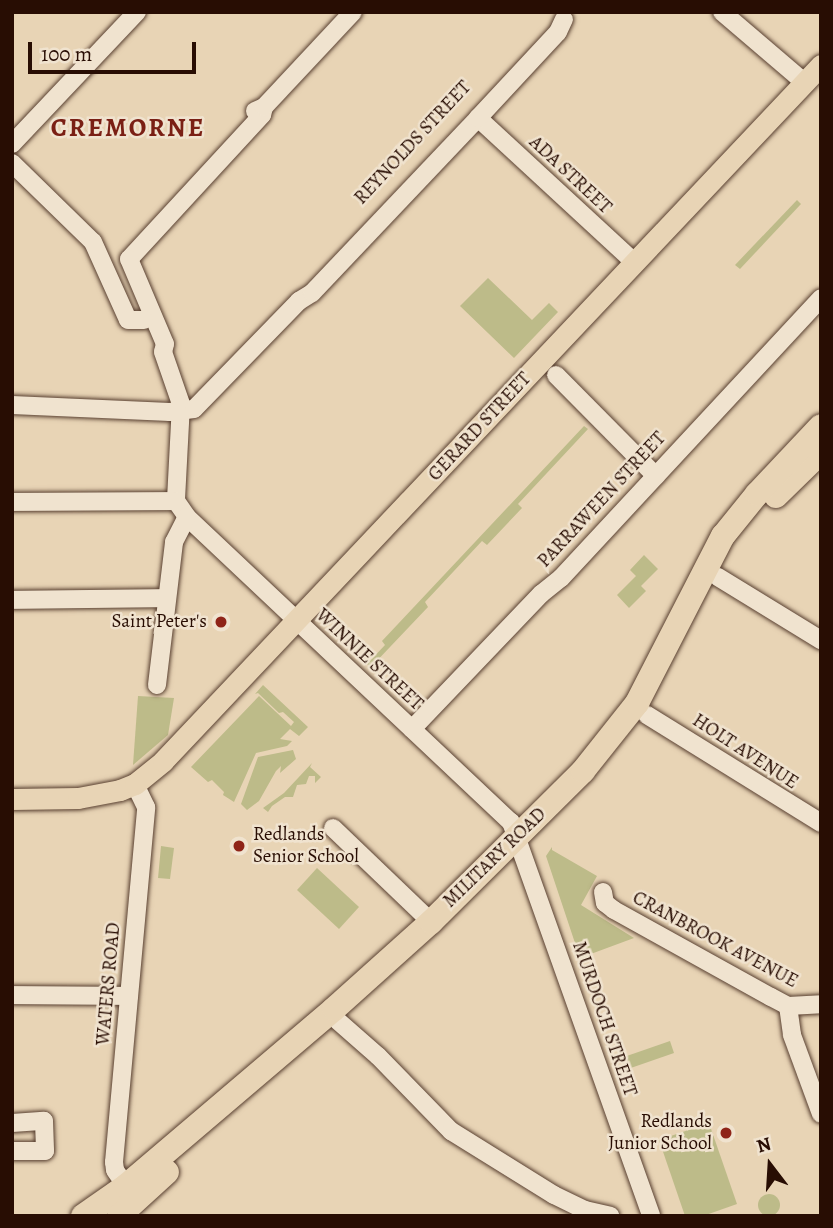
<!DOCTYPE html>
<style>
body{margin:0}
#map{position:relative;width:833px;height:1228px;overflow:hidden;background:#e8d4b5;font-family:Alegreya,serif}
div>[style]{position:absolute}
.green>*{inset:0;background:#bdbb89}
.round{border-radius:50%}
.roads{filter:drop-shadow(0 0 2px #583f30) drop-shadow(0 0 2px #583f30)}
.minor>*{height:18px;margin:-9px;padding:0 9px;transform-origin:9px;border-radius:9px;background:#f0e3cf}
.major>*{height:21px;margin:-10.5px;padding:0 10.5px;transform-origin:10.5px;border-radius:10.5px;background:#e8d4b5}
.highway>*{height:24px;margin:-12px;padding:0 12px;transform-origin:12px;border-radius:12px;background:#e8d4b5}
.dots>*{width:19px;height:19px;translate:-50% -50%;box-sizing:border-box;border:4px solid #f0e3cf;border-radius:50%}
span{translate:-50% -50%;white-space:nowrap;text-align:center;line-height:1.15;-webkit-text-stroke:5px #f0e3cf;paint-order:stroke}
.street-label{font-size:19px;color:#280d03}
.poi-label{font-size:19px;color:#280d03}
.right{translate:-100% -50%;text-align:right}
.left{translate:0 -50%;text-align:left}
.district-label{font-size:26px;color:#7a1f14;font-weight:700;letter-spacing:2px}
.frame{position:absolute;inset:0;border:14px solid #280d03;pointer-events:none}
.north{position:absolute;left:735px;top:1130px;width:70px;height:70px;-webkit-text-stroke:5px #f0e3cf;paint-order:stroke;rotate:343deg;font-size:19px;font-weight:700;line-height:28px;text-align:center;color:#280d03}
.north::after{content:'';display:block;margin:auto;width:24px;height:32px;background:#280d03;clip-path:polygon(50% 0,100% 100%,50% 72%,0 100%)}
.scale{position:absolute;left:28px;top:42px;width:168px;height:32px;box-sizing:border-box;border:4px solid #280d03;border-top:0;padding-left:9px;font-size:21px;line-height:24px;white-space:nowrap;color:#280d03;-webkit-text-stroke:5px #f0e3cf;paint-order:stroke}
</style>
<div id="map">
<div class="green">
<div style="clip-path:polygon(797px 200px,801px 204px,740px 269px,735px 265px)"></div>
<div style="clip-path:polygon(488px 278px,532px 320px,549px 303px,558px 312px,514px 358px,460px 306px)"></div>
<div style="clip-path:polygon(584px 426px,588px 429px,518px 504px,522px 508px,487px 545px,482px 541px,425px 602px,428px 607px,371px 667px,367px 664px,385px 645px,382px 641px)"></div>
<div style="clip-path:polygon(644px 555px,658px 569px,641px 586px,646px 591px,629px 608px,617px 595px,636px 576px,630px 570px)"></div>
<div style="clip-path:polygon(263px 685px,308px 727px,299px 736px,290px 729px,280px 739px,292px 741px,287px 746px,256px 753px,234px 802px,223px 795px,224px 792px,212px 780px,208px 782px,191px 767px,259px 696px,291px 726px,294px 722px,283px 712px,279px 713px,258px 693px,255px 694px)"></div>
<div style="clip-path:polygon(138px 696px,174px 698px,168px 735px,133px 765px)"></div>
<div style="clip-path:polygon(293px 750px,296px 759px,280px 773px,281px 766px,276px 771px,259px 801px,247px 810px,241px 804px,258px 757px)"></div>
<div style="clip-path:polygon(312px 763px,310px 767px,321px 777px,315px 783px,315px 776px,309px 776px,306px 784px,297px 785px,293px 797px,285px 797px,272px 806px,268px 812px,263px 808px,284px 793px)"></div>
<div style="clip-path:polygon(161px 846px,174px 848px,170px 879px,158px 878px)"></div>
<div style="clip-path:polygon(552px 847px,552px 850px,597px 876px,581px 905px,634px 938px,580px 958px,546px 856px)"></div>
<div style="clip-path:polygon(317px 868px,359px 907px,339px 929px,297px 890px)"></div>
<div style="clip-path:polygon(670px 1041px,674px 1053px,625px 1070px,621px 1058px)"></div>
<div style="clip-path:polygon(709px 1123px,737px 1204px,703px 1216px,685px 1216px,659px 1140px)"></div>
<div class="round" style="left:758px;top:1194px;width:22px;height:22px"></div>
</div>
<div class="roads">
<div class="minor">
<div style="left:722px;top:12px;width:109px;rotate:40.5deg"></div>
<div style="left:264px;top:107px;width:8px;rotate:104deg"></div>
<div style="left:262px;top:115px;width:196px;rotate:132.7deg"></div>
<div style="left:129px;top:259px;width:92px;rotate:67deg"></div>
<div style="left:165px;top:344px;width:8px;rotate:104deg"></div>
<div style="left:163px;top:352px;width:55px;rotate:70.9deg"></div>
<div style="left:181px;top:404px;width:97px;rotate:93deg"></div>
<div style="left:176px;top:501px;width:19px;rotate:55deg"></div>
<div style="left:187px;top:517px;width:445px;rotate:43.3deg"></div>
<div style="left:511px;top:822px;width:418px;rotate:70.4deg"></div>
<div style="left:255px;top:111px;width:10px;rotate:-24deg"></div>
<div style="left:264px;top:107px;width:130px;rotate:-46.9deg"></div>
<div style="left:478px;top:118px;width:212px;rotate:42.7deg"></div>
<div style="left:12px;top:144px;width:182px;rotate:-46.6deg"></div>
<div style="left:12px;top:163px;width:113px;rotate:44.3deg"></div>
<div style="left:93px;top:242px;width:85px;rotate:65.8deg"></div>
<div style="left:128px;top:320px;width:16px"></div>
<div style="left:556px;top:375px;width:142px;rotate:45.3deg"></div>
<div style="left:12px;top:405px;width:158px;rotate:2.5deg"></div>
<div style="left:170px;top:412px;width:24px;rotate:-7deg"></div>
<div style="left:194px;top:409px;width:151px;rotate:-45.8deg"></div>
<div style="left:299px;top:301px;width:15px;rotate:-32deg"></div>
<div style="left:312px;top:293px;width:241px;rotate:-46.5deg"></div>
<div style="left:478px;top:118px;width:117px;rotate:-47.1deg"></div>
<div style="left:558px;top:32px;width:14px;rotate:-65deg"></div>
<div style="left:12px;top:502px;width:164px;rotate:-0.3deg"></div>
<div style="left:718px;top:577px;width:121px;rotate:31.5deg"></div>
<div style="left:12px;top:600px;width:154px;rotate:-0.7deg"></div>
<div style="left:157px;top:685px;width:144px;rotate:-83.2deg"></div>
<div style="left:174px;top:542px;width:28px;rotate:-63deg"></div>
<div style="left:647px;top:715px;width:205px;rotate:31.8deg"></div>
<div style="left:412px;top:729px;width:187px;rotate:-46.3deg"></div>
<div style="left:541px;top:594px;width:26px;rotate:-39deg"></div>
<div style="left:561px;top:578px;width:382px;rotate:-47.1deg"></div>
<div style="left:333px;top:828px;width:136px;rotate:43.8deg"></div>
<div style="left:603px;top:892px;width:11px;rotate:80deg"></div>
<div style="left:605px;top:903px;width:11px;rotate:38deg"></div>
<div style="left:614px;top:910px;width:179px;rotate:29deg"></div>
<div style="left:771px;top:997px;width:19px;rotate:28deg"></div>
<div style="left:788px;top:1006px;width:33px;rotate:-3deg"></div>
<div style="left:12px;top:995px;width:117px;rotate:0.5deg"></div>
<div style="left:788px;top:1006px;width:29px;rotate:82deg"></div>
<div style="left:792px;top:1035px;width:84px;rotate:69.8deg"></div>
<div style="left:338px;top:1021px;width:53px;rotate:41.2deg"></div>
<div style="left:378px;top:1056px;width:105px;rotate:45.8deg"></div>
<div style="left:451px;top:1131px;width:121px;rotate:31.9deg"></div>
<div style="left:554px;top:1195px;width:34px;rotate:26deg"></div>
<div style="left:585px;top:1210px;width:26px;rotate:13deg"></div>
<div style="left:12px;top:1123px;width:32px;rotate:-4deg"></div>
<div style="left:44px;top:1121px;width:30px;rotate:88deg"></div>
<div style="left:45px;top:1151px;width:33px;rotate:180deg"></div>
<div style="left:126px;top:1186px;width:19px;rotate:-125deg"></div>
<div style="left:115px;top:1170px;width:8px;rotate:-97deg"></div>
<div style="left:114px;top:1162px;width:356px;rotate:-84.8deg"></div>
<div style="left:146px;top:807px;width:25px;rotate:-116deg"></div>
</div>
<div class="major">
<div style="left:12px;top:799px;width:66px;rotate:-0.9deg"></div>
<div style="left:78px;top:798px;width:43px;rotate:-10.8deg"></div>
<div style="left:120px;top:790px;width:16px;rotate:-22deg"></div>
<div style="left:135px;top:784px;width:36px;rotate:-39deg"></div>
<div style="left:163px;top:761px;width:958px;rotate:-46.61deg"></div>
</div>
<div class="highway">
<div style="left:776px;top:496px;width:63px;rotate:-44.4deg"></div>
<div style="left:83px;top:1216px;width:52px;rotate:-34.9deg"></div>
<div style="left:126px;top:1186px;width:273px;rotate:-40.4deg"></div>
<div style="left:334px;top:1009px;width:130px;rotate:-41.9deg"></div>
<div style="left:431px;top:922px;width:214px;rotate:-44.8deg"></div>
<div style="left:583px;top:771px;width:87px;rotate:-51.5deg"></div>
<div style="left:637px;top:703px;width:188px;rotate:-62.8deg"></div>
<div style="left:723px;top:536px;width:54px;rotate:-51deg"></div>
<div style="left:757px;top:494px;width:93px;rotate:-46.7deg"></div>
<div style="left:119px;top:1216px;width:65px;rotate:-42.5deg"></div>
</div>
</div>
<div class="dots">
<div style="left:221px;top:622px;background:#8f2418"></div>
<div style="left:239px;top:846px;background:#8f2418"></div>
<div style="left:726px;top:1133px;background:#8f2418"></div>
</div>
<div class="street-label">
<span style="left:413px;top:143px;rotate:-47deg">REYNOLDS STREET</span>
<span style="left:570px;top:175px;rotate:43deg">ADA STREET</span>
<span style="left:480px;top:427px;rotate:-47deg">GERARD STREET</span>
<span style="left:602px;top:500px;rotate:-47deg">PARRAWEEN STREET</span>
<span style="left:369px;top:660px;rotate:43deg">WINNIE STREET</span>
<span style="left:745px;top:752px;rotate:33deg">HOLT AVENUE</span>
<span style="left:495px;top:858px;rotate:-44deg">MILITARY ROAD</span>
<span style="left:715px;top:940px;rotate:28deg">CRANBROOK AVENUE</span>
<span style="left:109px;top:984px;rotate:-85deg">WATERS ROAD</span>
<span style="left:604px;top:1019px;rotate:71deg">MURDOCH STREET</span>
</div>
<div class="poi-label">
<span class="right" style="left:207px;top:622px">Saint Peter's</span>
<span class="left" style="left:253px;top:846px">Redlands<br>Senior School</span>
<span class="right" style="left:712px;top:1133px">Redlands<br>Junior School</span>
</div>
<div class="district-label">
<span style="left:128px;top:128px">CREMORNE</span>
</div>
<div class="frame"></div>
<div class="north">N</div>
<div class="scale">100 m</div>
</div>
